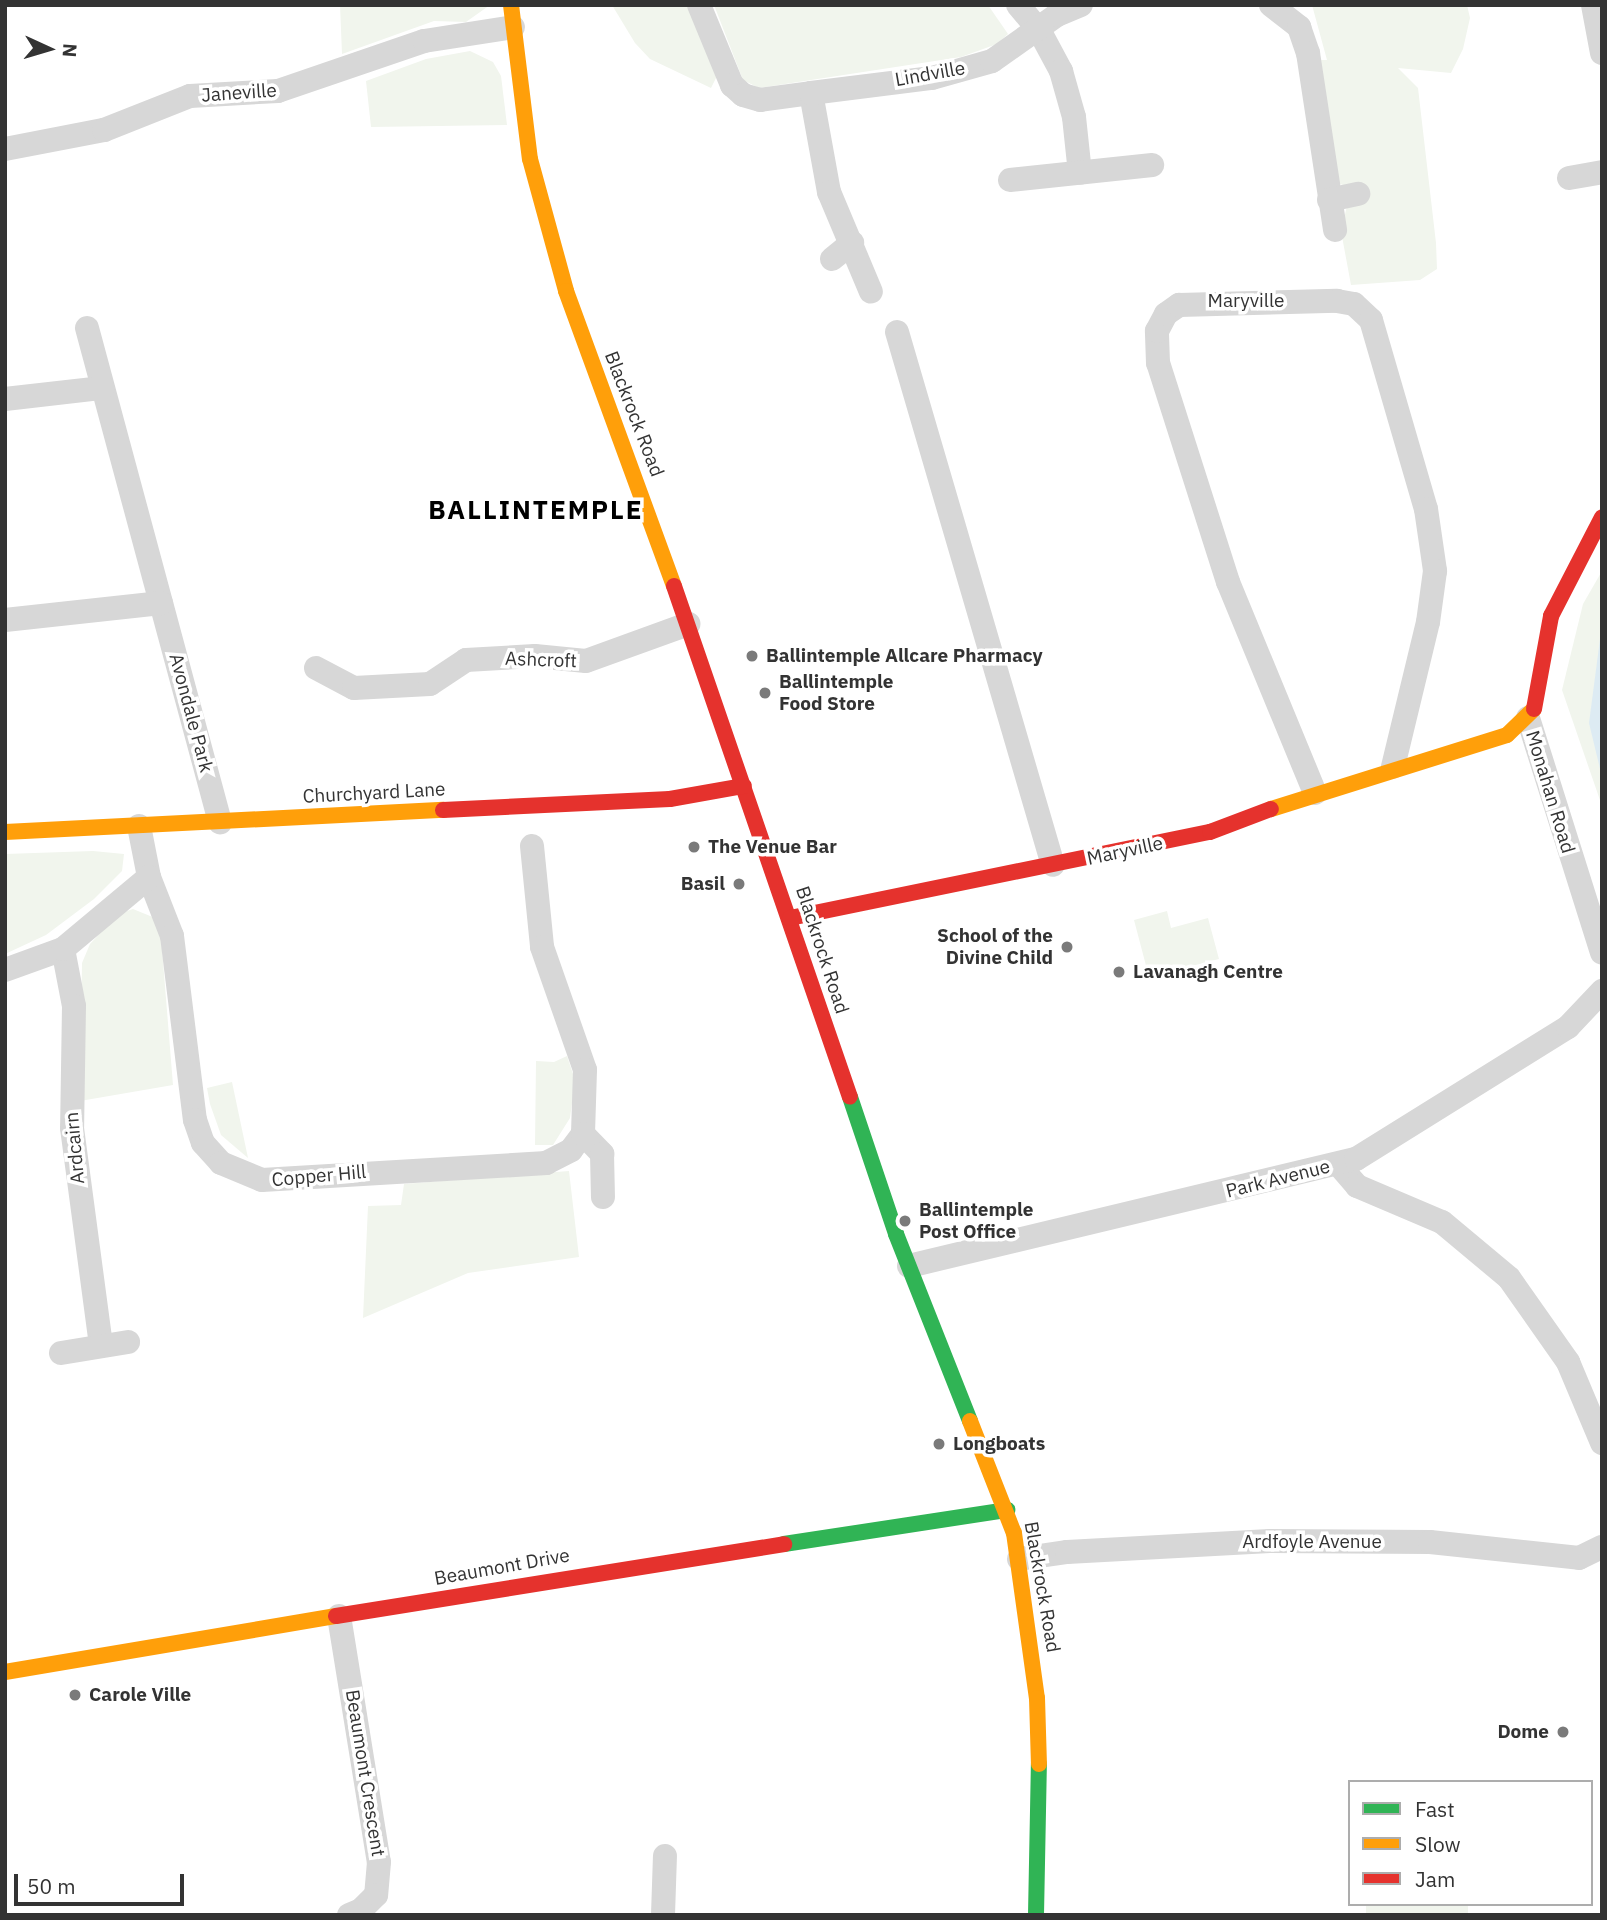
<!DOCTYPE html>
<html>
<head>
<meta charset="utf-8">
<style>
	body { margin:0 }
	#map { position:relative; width:1607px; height:1920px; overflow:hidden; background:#fff; font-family:"IBM Plex Sans",sans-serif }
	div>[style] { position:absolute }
	.green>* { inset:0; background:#f1f5ed; transform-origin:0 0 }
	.water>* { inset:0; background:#ddebf3 }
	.street>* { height:24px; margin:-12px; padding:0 12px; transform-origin:12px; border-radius:12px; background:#d7d7d7 }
	.fast>* { height:16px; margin:-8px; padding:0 8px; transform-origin:8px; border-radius:8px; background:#30b455 }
	.slow>* { height:16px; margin:-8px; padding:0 8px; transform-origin:8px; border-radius:8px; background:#ff9f0a }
	.jam>* { height:16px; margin:-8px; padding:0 8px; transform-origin:8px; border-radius:8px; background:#e5322d }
	.dots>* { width:19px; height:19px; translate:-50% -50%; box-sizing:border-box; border:4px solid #fff; border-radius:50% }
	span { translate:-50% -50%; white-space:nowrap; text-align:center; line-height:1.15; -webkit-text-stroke:7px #fff; paint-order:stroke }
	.street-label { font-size:19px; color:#333 }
	.poi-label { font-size:19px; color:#333; font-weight:700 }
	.left { translate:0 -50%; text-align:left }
	.right { translate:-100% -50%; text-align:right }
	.district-label { font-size:26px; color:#000; font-weight:700; letter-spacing:2px }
	.frame { position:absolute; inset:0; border:7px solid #333; pointer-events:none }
	.legend { position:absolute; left:1348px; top:1780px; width:245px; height:126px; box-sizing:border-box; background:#fff; border:2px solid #adadad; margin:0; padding:9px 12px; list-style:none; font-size:21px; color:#333 }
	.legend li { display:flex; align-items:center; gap:14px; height:35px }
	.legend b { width:35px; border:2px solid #adadad }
	.north { position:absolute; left:14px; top:14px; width:70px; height:70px; -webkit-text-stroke:5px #fff; paint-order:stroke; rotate:94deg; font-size:19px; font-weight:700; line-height:28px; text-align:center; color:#333 }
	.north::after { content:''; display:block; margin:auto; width:24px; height:32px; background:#333; clip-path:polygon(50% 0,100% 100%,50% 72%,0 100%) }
	.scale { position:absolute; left:14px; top:1874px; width:170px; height:32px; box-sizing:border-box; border:4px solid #333; border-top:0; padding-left:9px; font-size:21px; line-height:24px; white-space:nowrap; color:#333; -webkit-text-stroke:5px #fff; paint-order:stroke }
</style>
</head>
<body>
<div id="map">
	<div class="green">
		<i style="clip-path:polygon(340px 5px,490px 5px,466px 22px,434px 21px,342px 54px)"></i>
		<i style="clip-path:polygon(612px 5px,690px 5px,721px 68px,711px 88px,650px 59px,635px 43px)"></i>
		<i style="clip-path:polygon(714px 5px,988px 5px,1008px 34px,997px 44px,961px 57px,759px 88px,743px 80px)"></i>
		<i style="clip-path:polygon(1312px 5px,1467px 5px,1470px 18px,1463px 49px,1451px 73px,1398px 68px,1418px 88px,1436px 243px,1437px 269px,1420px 280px,1351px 285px,1341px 231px,1347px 206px,1343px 185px,1337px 183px,1320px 60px,1327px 60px)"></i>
		<i style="clip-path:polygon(470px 51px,493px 62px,501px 76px,507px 125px,371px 127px,366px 81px,426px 59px)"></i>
		<i style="clip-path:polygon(1602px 571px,1602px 806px,1562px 690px,1583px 604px)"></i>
		<i style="clip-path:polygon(93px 851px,124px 854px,122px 871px,94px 899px,46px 935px,5px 954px,5px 854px)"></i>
		<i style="clip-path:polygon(133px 909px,155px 918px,161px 937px,173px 1085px,80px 1101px,82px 963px,90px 944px,118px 914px)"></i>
		<i style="clip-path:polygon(1167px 911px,1171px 928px,1208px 918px,1219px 959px,1149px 977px,1134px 920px)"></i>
		<i style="clip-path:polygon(567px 1056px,575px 1080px,570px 1118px,553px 1145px,535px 1145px,536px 1061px,554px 1062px)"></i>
		<i style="clip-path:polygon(232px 1082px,248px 1158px,221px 1135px,210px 1104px,207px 1088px)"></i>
		<i style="clip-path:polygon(569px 1171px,579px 1257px,468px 1273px,363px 1318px,368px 1206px,401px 1205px,404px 1184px)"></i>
		<i style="left:1366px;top:1904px;width:102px;height:11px"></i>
	</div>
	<div class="water">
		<i style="clip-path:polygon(1602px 624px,1602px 777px,1589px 723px)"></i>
	</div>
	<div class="street">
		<i style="left:699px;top:5px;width:87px;rotate:67.6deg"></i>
		<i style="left:732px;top:85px;width:15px;rotate:42deg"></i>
		<i style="left:743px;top:95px;width:18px;rotate:16deg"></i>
		<i style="left:760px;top:100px;width:51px;rotate:-7.8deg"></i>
		<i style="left:811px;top:93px;width:101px;rotate:79.7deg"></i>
		<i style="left:829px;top:192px;width:108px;rotate:67.2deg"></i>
		<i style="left:1018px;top:5px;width:33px;rotate:50deg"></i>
		<i style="left:1039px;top:30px;width:47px;rotate:61.8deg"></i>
		<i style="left:1061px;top:71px;width:48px;rotate:74.2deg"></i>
		<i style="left:1074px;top:117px;width:56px;rotate:83.9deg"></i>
		<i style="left:1271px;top:5px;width:36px;rotate:38deg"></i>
		<i style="left:1299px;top:27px;width:28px;rotate:71deg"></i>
		<i style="left:1308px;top:53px;width:179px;rotate:81.3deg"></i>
		<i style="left:1593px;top:5px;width:49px;rotate:79.4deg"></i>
		<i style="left:811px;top:93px;width:122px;rotate:-7.1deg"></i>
		<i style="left:932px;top:78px;width:62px;rotate:-15.8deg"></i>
		<i style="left:992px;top:61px;width:80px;rotate:-35.3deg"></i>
		<i style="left:1057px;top:15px;width:26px;rotate:-23deg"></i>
		<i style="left:5px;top:149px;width:101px;rotate:-10.9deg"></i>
		<i style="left:104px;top:130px;width:92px;rotate:-21.6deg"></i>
		<i style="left:190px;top:96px;width:88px;rotate:-3.3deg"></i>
		<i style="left:278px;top:91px;width:154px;rotate:-18.9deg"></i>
		<i style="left:424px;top:41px;width:90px;rotate:-8.9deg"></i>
		<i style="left:1569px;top:178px;width:34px;rotate:-10deg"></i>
		<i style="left:1010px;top:180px;width:143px;rotate:-6deg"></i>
		<i style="left:1329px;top:200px;width:30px;rotate:-12deg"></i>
		<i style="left:832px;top:259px;width:26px;rotate:-39deg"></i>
		<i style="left:87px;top:328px;width:512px;rotate:74.93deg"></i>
		<i style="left:897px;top:332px;width:555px;rotate:73.69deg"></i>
		<i style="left:5px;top:399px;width:98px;rotate:-6.5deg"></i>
		<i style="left:5px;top:620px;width:157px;rotate:-6.2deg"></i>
		<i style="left:316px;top:668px;width:43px;rotate:27.8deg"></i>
		<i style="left:354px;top:688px;width:76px;rotate:-3deg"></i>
		<i style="left:430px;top:684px;width:43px;rotate:-33.7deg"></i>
		<i style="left:466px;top:660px;width:69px;rotate:-3.3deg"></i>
		<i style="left:535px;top:656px;width:51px;rotate:5.6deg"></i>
		<i style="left:586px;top:661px;width:109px;rotate:-19.9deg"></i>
		<i style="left:1528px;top:718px;width:246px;rotate:72.5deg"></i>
		<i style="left:1315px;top:793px;width:228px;rotate:-112.4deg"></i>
		<i style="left:1228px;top:582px;width:230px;rotate:-107.7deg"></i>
		<i style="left:1158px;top:363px;width:32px;rotate:-92deg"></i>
		<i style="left:1157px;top:331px;width:19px;rotate:-62deg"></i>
		<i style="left:1166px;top:314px;width:16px;rotate:-35deg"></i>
		<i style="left:1179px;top:305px;width:158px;rotate:-1.5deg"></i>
		<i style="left:1337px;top:301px;width:17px;rotate:10deg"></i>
		<i style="left:1354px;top:304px;width:23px;rotate:43deg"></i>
		<i style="left:1371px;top:320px;width:197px;rotate:73.8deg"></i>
		<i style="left:1426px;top:509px;width:63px;rotate:81.7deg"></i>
		<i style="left:1435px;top:571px;width:51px;rotate:97.8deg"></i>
		<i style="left:1428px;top:622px;width:149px;rotate:103.6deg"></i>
		<i style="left:139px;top:826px;width:52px;rotate:78.9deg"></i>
		<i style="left:149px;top:877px;width:63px;rotate:68.7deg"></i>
		<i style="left:172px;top:936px;width:185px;rotate:82.9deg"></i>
		<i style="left:195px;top:1120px;width:24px;rotate:71deg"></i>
		<i style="left:203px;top:1143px;width:27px;rotate:48deg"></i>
		<i style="left:221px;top:1163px;width:44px;rotate:22.5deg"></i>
		<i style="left:262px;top:1180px;width:285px;rotate:-3.4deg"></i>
		<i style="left:546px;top:1163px;width:28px;rotate:-27deg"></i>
		<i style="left:571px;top:1150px;width:20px;rotate:-53deg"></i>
		<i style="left:532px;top:846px;width:101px;rotate:84.3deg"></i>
		<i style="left:542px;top:947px;width:130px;rotate:70.7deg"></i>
		<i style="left:585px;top:1070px;width:64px;rotate:91.8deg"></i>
		<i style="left:583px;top:1134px;width:28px;rotate:46deg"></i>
		<i style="left:602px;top:1154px;width:43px;rotate:88.7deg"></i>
		<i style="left:63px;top:949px;width:58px;rotate:79.1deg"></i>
		<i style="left:74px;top:1006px;width:122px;rotate:90.9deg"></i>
		<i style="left:72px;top:1128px;width:220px;rotate:82.4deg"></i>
		<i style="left:5px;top:970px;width:62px;rotate:-19.9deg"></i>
		<i style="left:63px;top:949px;width:112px;rotate:-39.9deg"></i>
		<i style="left:1338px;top:1164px;width:29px;rotate:49deg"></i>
		<i style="left:1357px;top:1186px;width:92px;rotate:23deg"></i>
		<i style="left:1442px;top:1222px;width:87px;rotate:39.9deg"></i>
		<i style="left:1509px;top:1278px;width:103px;rotate:54.9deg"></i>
		<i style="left:1568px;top:1362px;width:88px;rotate:67.2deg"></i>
		<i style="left:909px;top:1266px;width:460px;rotate:-13.5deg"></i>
		<i style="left:1356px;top:1159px;width:250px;rotate:-31.9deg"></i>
		<i style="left:1568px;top:1027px;width:50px;rotate:-46.6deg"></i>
		<i style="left:61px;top:1353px;width:68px;rotate:-9.3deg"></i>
		<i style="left:1019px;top:1559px;width:49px;rotate:-8.3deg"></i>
		<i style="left:1067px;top:1552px;width:203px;rotate:-3.1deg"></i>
		<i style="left:1270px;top:1541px;width:160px;rotate:0.4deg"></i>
		<i style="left:1430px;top:1542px;width:150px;rotate:6.1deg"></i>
		<i style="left:1579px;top:1558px;width:25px;rotate:-26deg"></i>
		<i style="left:339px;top:1616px;width:249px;rotate:80.8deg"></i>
		<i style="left:379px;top:1862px;width:33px;rotate:95deg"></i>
		<i style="left:376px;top:1895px;width:21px;rotate:135deg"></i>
		<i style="left:361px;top:1910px;width:13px;rotate:157deg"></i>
		<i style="left:663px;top:1915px;width:59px;rotate:-88.1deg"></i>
	</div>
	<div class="fast">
		<i style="left:850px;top:1097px;width:145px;rotate:71.4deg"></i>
		<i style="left:896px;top:1234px;width:201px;rotate:68.4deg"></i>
		<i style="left:784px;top:1544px;width:226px;rotate:-8.7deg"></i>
		<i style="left:1036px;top:1915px;width:151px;rotate:-88.9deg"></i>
	</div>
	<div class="slow">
		<i style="left:511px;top:5px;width:155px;rotate:83deg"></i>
		<i style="left:530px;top:159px;width:137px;rotate:74.7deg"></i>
		<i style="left:566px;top:291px;width:314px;rotate:69.9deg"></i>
		<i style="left:1271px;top:809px;width:247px;rotate:-17.4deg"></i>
		<i style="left:1507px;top:735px;width:37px;rotate:-44deg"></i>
		<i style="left:5px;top:832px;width:439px;rotate:-2.9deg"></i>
		<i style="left:970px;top:1421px;width:120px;rotate:68.6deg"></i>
		<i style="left:1014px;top:1533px;width:167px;rotate:82.1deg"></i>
		<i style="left:1037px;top:1698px;width:66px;rotate:88.3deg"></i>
		<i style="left:5px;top:1672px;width:336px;rotate:-9.6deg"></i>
	</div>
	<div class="jam">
		<i style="left:674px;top:586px;width:540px;rotate:71deg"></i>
		<i style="left:1534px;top:709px;width:95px;rotate:-79.6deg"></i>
		<i style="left:1551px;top:616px;width:111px;rotate:-62.7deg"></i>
		<i style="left:443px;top:810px;width:227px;rotate:-2.8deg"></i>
		<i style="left:670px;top:799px;width:75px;rotate:-10deg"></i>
		<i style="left:790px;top:918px;width:429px;rotate:-11.6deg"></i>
		<i style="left:1210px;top:832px;width:65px;rotate:-20.7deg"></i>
		<i style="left:336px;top:1616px;width:454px;rotate:-9.1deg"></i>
	</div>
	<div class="dots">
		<i style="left:752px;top:656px;background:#7a7a7a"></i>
		<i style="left:765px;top:693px;background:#7a7a7a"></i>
		<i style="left:694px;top:847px;background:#7a7a7a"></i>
		<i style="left:739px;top:884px;background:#7a7a7a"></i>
		<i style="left:1067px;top:947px;background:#7a7a7a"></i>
		<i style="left:1119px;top:972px;background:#7a7a7a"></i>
		<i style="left:905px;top:1221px;background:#7a7a7a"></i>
		<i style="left:939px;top:1444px;background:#7a7a7a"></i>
		<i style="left:75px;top:1695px;background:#7a7a7a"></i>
		<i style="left:1563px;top:1732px;background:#7a7a7a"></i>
	</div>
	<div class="street-label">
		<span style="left:930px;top:74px;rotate:-10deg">Lindville</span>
		<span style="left:239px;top:93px;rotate:-4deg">Janeville</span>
		<span style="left:1246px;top:301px">Maryville</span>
		<span style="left:634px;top:414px;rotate:69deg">Blackrock Road</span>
		<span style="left:541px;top:660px;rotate:2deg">Ashcroft</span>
		<span style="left:191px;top:713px;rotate:75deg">Avondale Park</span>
		<span style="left:1550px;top:792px;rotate:73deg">Monahan Road</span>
		<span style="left:374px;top:793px;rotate:-3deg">Churchyard Lane</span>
		<span style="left:1125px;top:851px;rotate:-12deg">Maryville</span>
		<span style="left:822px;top:950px;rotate:72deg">Blackrock Road</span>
		<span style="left:75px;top:1148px;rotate:-95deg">Ardcairn</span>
		<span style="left:319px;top:1176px;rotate:-5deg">Copper Hill</span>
		<span style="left:1278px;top:1179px;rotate:-14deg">Park Avenue</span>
		<span style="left:1312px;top:1542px">Ardfoyle Avenue</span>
		<span style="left:502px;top:1567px;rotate:-10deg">Beaumont Drive</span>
		<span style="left:1042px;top:1587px;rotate:80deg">Blackrock Road</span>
		<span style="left:365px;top:1773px;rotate:81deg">Beaumont Crescent</span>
	</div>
	<div class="poi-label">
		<span class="left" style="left:766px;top:656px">Ballintemple Allcare Pharmacy</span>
		<span class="left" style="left:779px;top:693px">Ballintemple<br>Food Store</span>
		<span class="left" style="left:708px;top:847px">The Venue Bar</span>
		<span class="right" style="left:725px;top:884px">Basil</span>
		<span class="right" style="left:1053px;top:947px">School of the<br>Divine Child</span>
		<span class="left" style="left:1133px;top:972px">Lavanagh Centre</span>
		<span class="left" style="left:919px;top:1221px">Ballintemple<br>Post Office</span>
		<span class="left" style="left:953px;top:1444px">Longboats</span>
		<span class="left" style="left:89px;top:1695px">Carole Ville</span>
		<span class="right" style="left:1549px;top:1732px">Dome</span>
	</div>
	<div class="district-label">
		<span style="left:536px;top:510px">BALLINTEMPLE</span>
	</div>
	<div class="frame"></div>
	<ul class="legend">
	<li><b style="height:9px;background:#30b455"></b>Fast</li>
	<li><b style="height:9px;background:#ff9f0a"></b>Slow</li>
	<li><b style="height:9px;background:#e5322d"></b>Jam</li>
	</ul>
	<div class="north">N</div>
	<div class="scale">50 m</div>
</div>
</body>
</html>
